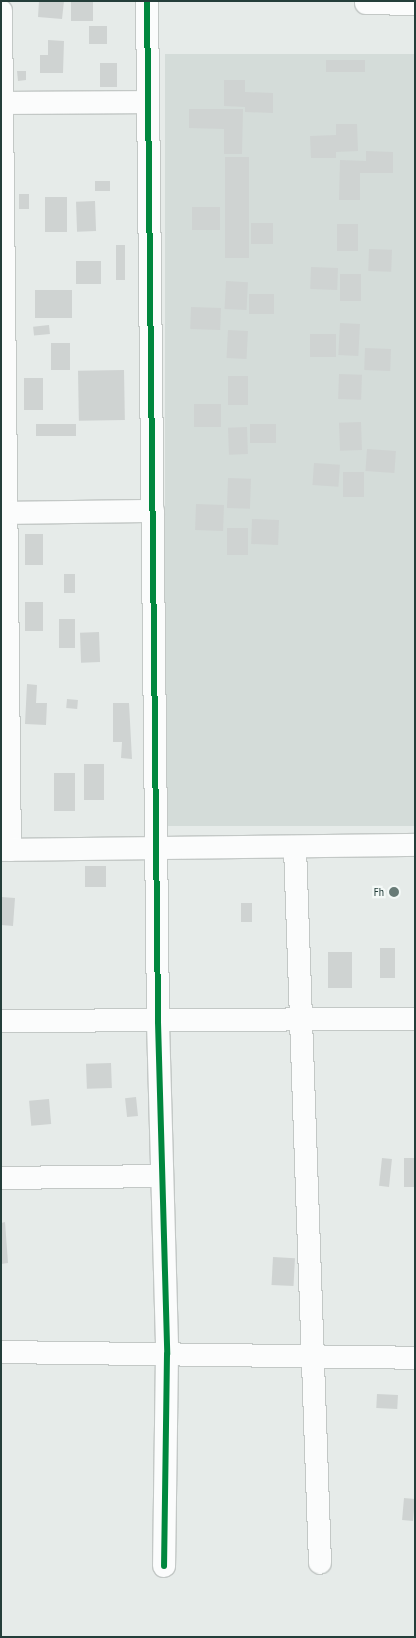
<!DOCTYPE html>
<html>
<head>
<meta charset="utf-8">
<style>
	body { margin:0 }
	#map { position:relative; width:416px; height:1638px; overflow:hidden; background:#e6ebe9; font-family:"PT Sans Narrow",sans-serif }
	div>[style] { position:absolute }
	.built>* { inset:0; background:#d4dcd9; transform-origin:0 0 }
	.building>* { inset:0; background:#cfd3d2; transform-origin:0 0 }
	.roads { filter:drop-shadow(1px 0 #c3c8c6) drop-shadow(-1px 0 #c3c8c6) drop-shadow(0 1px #c3c8c6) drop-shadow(0 -1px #c3c8c6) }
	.minor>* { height:22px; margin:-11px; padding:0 11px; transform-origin:11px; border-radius:11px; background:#fbfcfc }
	.cycleway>* { height:6px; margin:-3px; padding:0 3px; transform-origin:3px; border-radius:3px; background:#00873e }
	.dots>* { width:14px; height:14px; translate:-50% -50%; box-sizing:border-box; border:2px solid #f4f9f7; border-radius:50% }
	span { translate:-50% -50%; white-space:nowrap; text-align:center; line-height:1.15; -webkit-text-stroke:4.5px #f4f9f7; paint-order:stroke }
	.poi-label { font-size:12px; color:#243e3a }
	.right { translate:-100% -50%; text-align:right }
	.frame { position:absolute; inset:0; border:2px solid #243e3a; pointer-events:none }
</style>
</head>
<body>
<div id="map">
	<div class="built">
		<i style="left:415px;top:54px;width:772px;height:250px;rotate:90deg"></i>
	</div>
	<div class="building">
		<i style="clip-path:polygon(39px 1px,64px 1px,62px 19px,38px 17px)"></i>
		<i style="left:71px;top:1px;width:22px;height:20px"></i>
		<i style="left:107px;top:26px;width:18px;height:18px;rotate:90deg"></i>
		<i style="clip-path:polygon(48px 40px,64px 41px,63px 73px,40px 73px,40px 55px,48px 55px)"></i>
		<i style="left:365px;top:60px;width:12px;height:39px;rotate:90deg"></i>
		<i style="left:100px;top:63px;width:17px;height:24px"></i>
		<i style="clip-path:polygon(17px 71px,26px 71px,26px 80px,18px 81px)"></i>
		<i style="clip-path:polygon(224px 80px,245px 80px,245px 92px,273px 93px,273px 113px,245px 112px,245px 107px,224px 106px)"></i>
		<i style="clip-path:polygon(189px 109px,243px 109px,242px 154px,224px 154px,224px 129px,189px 128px)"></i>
		<i style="clip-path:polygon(336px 124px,357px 124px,358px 151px,336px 152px,336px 158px,311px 158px,310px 136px,336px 135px)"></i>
		<i style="clip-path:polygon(366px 151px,393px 152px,393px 173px,360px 173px,360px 200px,339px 200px,340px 160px,366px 161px)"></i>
		<i style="left:225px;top:157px;width:24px;height:101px"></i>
		<i style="left:110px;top:181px;width:10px;height:15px;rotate:90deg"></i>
		<i style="left:19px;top:194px;width:10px;height:15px"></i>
		<i style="left:45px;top:197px;width:22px;height:35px"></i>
		<i style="left:95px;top:201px;width:30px;height:19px;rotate:88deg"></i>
		<i style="left:192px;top:207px;width:28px;height:23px"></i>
		<i style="left:251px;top:223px;width:22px;height:21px"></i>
		<i style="left:337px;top:224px;width:21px;height:27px"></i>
		<i style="left:116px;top:245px;width:9px;height:35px"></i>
		<i style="left:369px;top:249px;width:23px;height:22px;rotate:2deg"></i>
		<i style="left:76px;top:261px;width:25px;height:23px"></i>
		<i style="left:311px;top:267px;width:27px;height:22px;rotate:2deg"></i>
		<i style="left:340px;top:274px;width:21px;height:27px"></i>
		<i style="left:226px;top:281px;width:22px;height:28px;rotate:3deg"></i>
		<i style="left:35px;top:290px;width:37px;height:28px"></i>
		<i style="left:249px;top:294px;width:25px;height:20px"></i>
		<i style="left:191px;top:307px;width:30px;height:22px;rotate:2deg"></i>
		<i style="left:340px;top:323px;width:20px;height:32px;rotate:3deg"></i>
		<i style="left:49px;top:325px;width:9px;height:16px;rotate:84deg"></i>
		<i style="left:228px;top:330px;width:20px;height:28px;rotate:3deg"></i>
		<i style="left:336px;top:334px;width:23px;height:26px;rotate:90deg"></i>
		<i style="left:51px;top:343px;width:19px;height:27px"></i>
		<i style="left:365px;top:348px;width:26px;height:22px;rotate:2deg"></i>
		<i style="left:124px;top:370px;width:50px;height:46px;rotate:89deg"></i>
		<i style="left:339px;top:374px;width:23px;height:25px;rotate:2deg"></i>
		<i style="left:228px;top:376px;width:20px;height:29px"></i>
		<i style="left:24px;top:378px;width:19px;height:32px"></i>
		<i style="left:194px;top:404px;width:27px;height:23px"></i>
		<i style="left:361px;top:422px;width:28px;height:22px;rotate:88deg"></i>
		<i style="left:36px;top:424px;width:40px;height:12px"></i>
		<i style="left:250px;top:424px;width:26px;height:19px"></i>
		<i style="left:247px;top:427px;width:27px;height:19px;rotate:88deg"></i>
		<i style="left:367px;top:449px;width:29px;height:22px;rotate:4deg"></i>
		<i style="left:314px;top:463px;width:26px;height:22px;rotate:4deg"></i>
		<i style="left:343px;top:472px;width:21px;height:25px"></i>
		<i style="left:228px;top:478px;width:23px;height:30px;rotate:2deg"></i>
		<i style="left:196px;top:504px;width:28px;height:26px;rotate:2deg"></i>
		<i style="left:252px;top:519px;width:27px;height:25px;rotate:2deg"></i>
		<i style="left:227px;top:528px;width:21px;height:27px"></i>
		<i style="left:25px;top:534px;width:18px;height:31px"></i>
		<i style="left:64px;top:574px;width:11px;height:19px"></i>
		<i style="left:43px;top:602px;width:29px;height:18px;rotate:90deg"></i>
		<i style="left:59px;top:619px;width:16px;height:29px"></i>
		<i style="left:99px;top:632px;width:30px;height:19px;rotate:88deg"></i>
		<i style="clip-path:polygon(27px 684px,37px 685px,36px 703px,47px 703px,46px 725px,25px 724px)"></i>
		<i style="left:67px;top:699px;width:11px;height:9px;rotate:5deg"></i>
		<i style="clip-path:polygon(113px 703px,129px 703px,132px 759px,121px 758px,122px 742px,113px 742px)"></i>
		<i style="left:84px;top:764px;width:20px;height:36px"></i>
		<i style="left:54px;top:773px;width:21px;height:38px"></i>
		<i style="left:85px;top:866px;width:21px;height:21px"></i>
		<i style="clip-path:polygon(1px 897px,15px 898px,13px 926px,1px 925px)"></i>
		<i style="left:241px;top:903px;width:11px;height:19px"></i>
		<i style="left:380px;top:948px;width:15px;height:30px"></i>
		<i style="left:328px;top:952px;width:24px;height:36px"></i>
		<i style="left:111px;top:1063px;width:25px;height:25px;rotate:88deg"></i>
		<i style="left:136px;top:1097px;width:19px;height:11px;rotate:84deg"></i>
		<i style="left:49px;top:1099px;width:25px;height:20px;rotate:85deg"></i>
		<i style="left:382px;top:1158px;width:10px;height:28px;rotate:6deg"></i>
		<i style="left:404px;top:1158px;width:11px;height:29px"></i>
		<i style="clip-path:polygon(5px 1222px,8px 1263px,1px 1264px,1px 1223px)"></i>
		<i style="left:273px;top:1257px;width:22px;height:28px;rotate:3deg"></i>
		<i style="left:377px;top:1394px;width:21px;height:14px;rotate:3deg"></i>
		<i style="left:404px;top:1498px;width:11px;height:22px;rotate:5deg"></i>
	</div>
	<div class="roads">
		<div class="minor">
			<i style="left:147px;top:1px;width:1021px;rotate:89.38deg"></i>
			<i style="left:158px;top:1022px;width:332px;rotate:88.4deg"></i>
			<i style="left:167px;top:1354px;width:212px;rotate:90.8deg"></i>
			<i style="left:366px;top:3px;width:49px;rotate:1.2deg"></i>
			<i style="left:1px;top:11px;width:839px;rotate:89.39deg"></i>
			<i style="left:1px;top:103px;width:147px;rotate:-0.4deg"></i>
			<i style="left:1px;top:513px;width:152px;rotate:-0.8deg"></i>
			<i style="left:295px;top:847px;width:716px;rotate:88deg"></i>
			<i style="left:1px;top:850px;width:414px;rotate:-0.7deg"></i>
			<i style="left:1px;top:1021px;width:414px;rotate:-0.3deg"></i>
			<i style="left:1px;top:1178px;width:161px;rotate:-0.7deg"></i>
			<i style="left:1px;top:1352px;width:414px;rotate:0.8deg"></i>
		</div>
	</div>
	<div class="cycleway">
		<i style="left:147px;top:1px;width:1021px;rotate:89.38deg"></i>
		<i style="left:158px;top:1022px;width:332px;rotate:88.4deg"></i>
		<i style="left:167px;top:1354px;width:212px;rotate:90.8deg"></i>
	</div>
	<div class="dots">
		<i style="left:394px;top:892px;background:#687b77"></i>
	</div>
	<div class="poi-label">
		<span class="right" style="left:384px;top:892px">Fh</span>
	</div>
	<div class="frame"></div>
</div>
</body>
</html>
